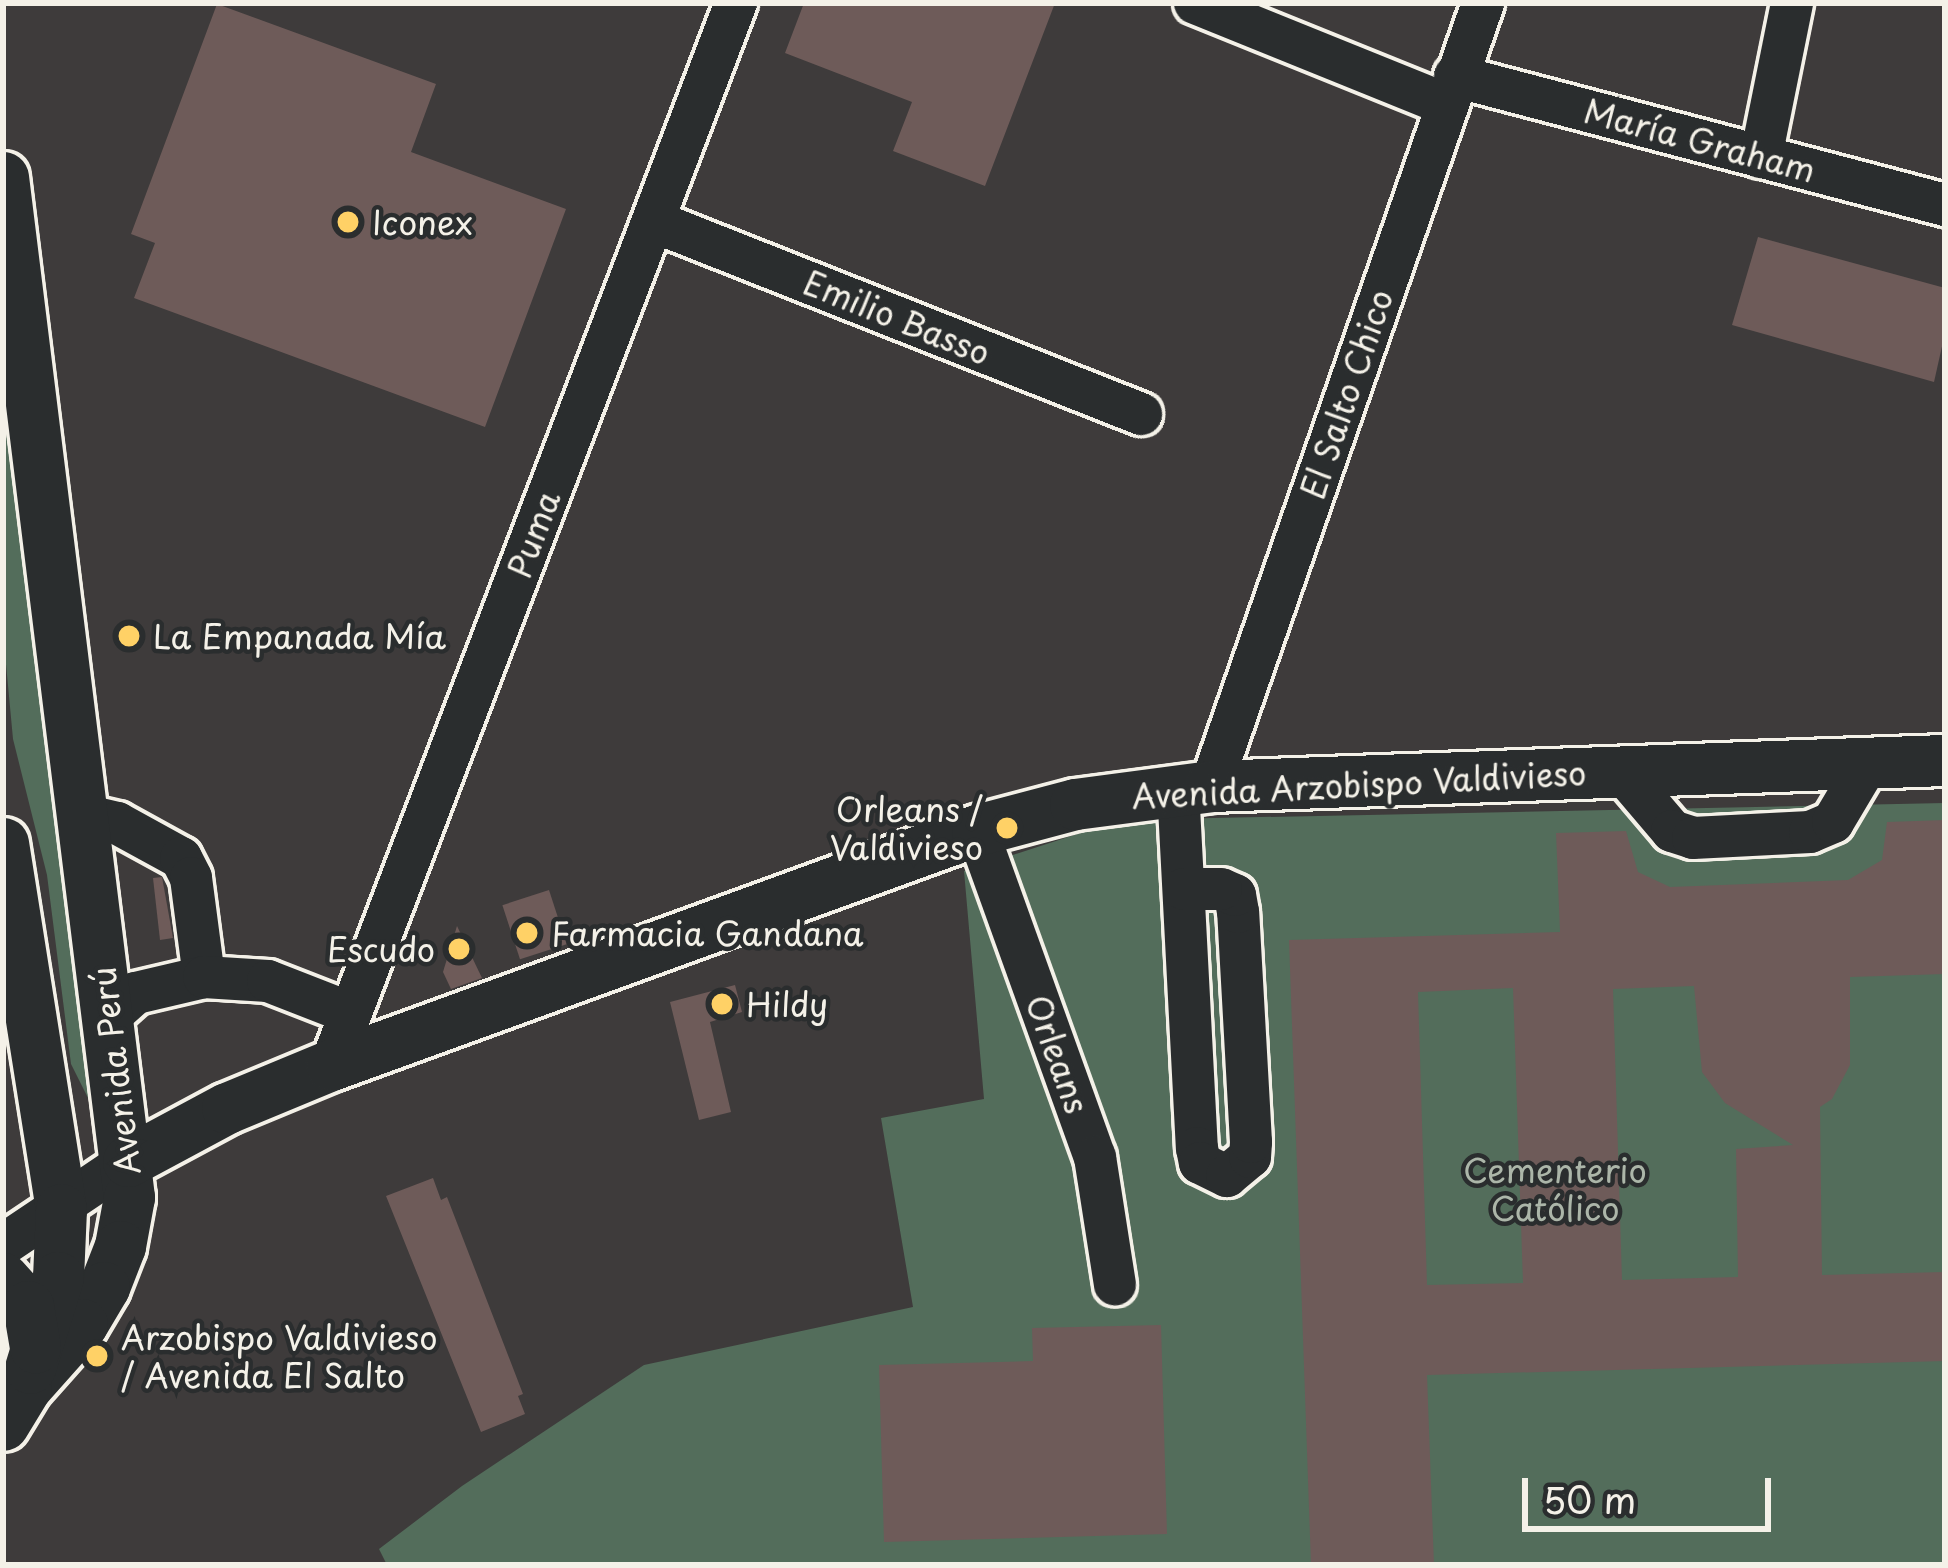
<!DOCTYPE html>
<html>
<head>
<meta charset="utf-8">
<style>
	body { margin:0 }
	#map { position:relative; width:1948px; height:1568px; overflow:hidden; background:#3e3b3b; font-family:"Playpen Sans",sans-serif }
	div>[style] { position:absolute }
	.green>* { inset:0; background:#536d5b }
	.building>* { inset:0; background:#6e5b59; transform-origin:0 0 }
	.roads { filter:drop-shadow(3px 0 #f4f1e8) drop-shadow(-3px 0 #f4f1e8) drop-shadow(0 3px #f4f1e8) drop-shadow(0 -3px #f4f1e8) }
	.minor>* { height:42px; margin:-21px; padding:0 21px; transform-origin:21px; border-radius:21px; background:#2a2d2e }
	.major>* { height:51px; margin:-25.5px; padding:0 25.5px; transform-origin:25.5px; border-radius:25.5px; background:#2a2d2e }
	.dots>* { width:33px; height:33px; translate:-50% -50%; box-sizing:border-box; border:6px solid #2a2d2e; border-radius:50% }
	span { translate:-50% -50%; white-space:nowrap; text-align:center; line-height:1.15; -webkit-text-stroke:9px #2a2d2e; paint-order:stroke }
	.street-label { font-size:33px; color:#f4f1e8 }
	.poi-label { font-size:33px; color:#f4f1e8 }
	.left { translate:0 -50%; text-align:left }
	.right { translate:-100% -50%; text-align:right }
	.park-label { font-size:33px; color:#acb6a9 }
	.frame { position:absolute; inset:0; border:6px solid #f4f1e8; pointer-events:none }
	.scale { position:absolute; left:1522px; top:1478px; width:249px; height:54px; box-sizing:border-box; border:6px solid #f4f1e8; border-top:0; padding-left:15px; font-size:36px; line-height:42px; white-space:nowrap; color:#f4f1e8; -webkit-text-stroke:9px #2a2d2e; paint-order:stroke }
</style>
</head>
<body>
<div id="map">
	<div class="green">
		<i style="clip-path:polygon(3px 231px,97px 1116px,71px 1064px,47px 875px,13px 739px,3px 632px)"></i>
		<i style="clip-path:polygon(1945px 803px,1945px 1565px,387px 1565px,379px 1549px,462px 1486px,644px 1365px,913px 1307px,881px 1118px,984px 1099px,964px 871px,1120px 820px)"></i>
	</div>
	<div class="building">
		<i style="clip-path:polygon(804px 3px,1055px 3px,985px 186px,893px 151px,912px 102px,785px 53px)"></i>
		<i style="clip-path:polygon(217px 4px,436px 84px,411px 152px,566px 209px,485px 427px,134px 298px,155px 243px,131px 234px)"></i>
		<i style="clip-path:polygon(1758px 237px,1945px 288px,1945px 333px,1934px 382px,1732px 325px)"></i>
		<i style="clip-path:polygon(evenodd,1945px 820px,1945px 974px,1850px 977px,1850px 1065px,1832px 1099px,1820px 1107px,1822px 1275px,1945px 1272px,1945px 1361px,1427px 1375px,1434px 1565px,1311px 1565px,1289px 940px,1560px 932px,1556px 833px,1626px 831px,1638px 872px,1670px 887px,1848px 880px,1882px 860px,1887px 822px,1945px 820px,1694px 986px,1702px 1072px,1725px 1103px,1793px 1145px,1736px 1149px,1738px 1277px,1622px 1280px,1613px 989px,1694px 986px,1945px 820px,1513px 988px,1523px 1283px,1427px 1285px,1418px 992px,1513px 988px)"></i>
		<i style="clip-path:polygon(162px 877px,173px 938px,160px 940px,153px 878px)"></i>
		<i style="left:549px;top:890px;width:57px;height:49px;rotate:72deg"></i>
		<i style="clip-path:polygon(457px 926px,482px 978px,451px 989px,443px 972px)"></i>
		<i style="clip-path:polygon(735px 985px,742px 1012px,710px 1022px,731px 1112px,699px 1120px,670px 1002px)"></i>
		<i style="clip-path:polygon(433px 1178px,441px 1200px,447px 1197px,523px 1394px,518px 1396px,525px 1414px,481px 1432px,386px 1196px)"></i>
		<i style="clip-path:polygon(1161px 1325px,1167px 1534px,884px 1542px,879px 1365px,1033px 1361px,1032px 1328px)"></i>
	</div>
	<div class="roads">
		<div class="minor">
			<i style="left:1195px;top:3px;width:270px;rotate:22deg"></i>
			<i style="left:1455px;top:76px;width:507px;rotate:14.75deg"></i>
			<i style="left:1761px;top:157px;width:157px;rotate:-78.6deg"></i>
			<i style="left:653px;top:221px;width:525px;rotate:21.58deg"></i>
			<i style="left:1621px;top:771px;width:79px;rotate:49.6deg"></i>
			<i style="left:1672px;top:831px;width:22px;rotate:18deg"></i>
			<i style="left:1693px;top:838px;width:117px;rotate:-2.9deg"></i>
			<i style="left:1810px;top:832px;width:25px;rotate:-23deg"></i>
			<i style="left:1833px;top:822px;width:69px;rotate:-59.3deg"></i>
			<i style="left:1211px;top:786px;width:829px;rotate:-70.84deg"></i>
			<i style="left:1178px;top:788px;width:361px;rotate:87deg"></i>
			<i style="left:1197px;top:1148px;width:15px;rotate:79deg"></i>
			<i style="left:1200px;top:1163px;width:30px;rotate:26deg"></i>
			<i style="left:1227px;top:1176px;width:30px;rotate:-40deg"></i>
			<i style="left:1250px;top:1157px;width:15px;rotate:-86deg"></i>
			<i style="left:1251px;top:1142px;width:230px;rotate:-93.2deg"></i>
			<i style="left:1238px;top:912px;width:17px;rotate:-100deg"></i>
			<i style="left:1235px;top:895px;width:15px;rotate:-157deg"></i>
			<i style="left:1221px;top:889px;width:37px;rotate:180deg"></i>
			<i style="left:83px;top:815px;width:35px;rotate:13deg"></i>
			<i style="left:117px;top:823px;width:73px;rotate:28.7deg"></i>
			<i style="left:181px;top:858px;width:22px;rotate:63deg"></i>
			<i style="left:191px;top:878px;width:100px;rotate:82.5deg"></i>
			<i style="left:977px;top:830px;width:348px;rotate:70.2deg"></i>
			<i style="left:1095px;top:1157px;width:129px;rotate:81.1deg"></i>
			<i style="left:109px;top:1017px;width:36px;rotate:-42deg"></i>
			<i style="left:136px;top:993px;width:70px;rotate:-13.2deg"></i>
			<i style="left:204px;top:977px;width:64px;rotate:3.6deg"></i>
			<i style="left:268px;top:981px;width:88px;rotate:21.3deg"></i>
			<i style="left:331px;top:1065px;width:1137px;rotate:-69.13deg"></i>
			<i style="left:3px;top:1245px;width:151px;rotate:-33.9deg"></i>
		</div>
		<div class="major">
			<i style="left:3px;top:177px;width:1028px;rotate:82.96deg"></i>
			<i style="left:129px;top:1197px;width:50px;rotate:100.4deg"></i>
			<i style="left:120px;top:1246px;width:44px;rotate:111.3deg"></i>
			<i style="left:104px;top:1287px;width:43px;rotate:120.7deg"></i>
			<i style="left:82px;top:1324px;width:84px;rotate:131.6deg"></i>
			<i style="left:26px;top:1387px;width:44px;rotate:121.2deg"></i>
			<i style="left:3px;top:843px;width:371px;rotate:81deg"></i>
			<i style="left:61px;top:1209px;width:68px;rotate:92.5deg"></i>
			<i style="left:58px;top:1277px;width:95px;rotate:107.1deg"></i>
			<i style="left:128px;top:1161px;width:112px;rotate:-28.2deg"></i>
			<i style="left:227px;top:1108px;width:113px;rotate:-22.5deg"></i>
			<i style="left:331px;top:1065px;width:687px;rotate:-19.99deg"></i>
			<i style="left:977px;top:830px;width:101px;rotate:-14.9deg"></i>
			<i style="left:1075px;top:804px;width:137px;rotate:-7.5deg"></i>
			<i style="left:1211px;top:786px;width:734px;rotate:-2.03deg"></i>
			<i style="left:3px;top:1278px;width:38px;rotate:48deg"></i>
			<i style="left:28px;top:1306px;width:42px;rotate:80.3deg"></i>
		</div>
	</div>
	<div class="dots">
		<i style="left:348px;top:222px;background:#ffd166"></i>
		<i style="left:129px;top:636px;background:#ffd166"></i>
		<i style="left:1007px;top:828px;background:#ffd166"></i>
		<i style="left:527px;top:933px;background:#ffd166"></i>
		<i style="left:459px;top:949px;background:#ffd166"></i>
		<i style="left:722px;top:1004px;background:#ffd166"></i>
		<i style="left:97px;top:1356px;background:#ffd166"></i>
	</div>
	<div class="street-label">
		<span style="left:1700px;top:140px;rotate:15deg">María Graham</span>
		<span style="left:897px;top:317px;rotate:22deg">Emilio Basso</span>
		<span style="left:1346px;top:394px;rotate:-71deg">El Salto Chico</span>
		<span style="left:533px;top:534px;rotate:-69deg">Puma</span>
		<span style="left:1359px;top:784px;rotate:-3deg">Avenida Arzobispo Valdivieso</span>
		<span style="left:1058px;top:1054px;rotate:70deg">Orleans</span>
		<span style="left:115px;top:1071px;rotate:-97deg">Avenida Perú</span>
	</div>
	<div class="poi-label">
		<span class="left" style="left:372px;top:222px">Iconex</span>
		<span class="left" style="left:153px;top:636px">La Empanada Mía</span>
		<span class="right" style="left:983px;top:828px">Orleans /<br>Valdivieso</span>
		<span class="left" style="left:551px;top:933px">Farmacia Gandana</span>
		<span class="right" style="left:435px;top:949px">Escudo</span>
		<span class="left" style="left:746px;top:1004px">Hildy</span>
		<span class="left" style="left:121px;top:1356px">Arzobispo Valdivieso<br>/ Avenida El Salto</span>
	</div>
	<div class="park-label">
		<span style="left:1555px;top:1189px">Cementerio<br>Católico</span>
	</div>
	<div class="frame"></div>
	<div class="scale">50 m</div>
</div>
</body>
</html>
